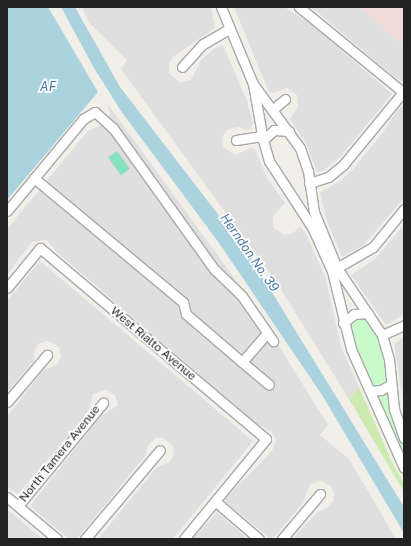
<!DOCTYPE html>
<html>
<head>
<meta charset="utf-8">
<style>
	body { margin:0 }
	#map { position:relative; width:411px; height:546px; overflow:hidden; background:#f2efe9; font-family:"Public Sans",sans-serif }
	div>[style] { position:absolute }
	.residential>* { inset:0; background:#e0dfdf }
	.commercial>* { inset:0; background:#f2dad9 }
	.grass>* { inset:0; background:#cdebb0 }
	.park>* { inset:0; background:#c8facc }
	.pitch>* { inset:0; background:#88e0be; transform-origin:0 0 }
	.water>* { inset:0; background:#aad3df }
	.roads { filter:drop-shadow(1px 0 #a9a9a9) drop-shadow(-1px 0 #a9a9a9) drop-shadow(0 1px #a9a9a9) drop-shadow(0 -1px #a9a9a9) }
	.minor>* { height:9px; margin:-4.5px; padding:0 4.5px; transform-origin:4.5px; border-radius:4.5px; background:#fff }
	span { translate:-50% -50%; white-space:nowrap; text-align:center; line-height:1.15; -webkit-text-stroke:3.5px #fff; paint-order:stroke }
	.street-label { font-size:12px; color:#222 }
	.water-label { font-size:13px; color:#4a7aab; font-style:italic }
	.frame { position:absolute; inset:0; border:8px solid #222; pointer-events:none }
</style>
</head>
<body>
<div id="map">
	<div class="residential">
		<i style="clip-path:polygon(82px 7px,211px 7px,215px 28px,173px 57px,169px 64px,169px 73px,179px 82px,191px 80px,201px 60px,215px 48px,223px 45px,247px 101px,253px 123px,249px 130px,238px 127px,228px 129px,222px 138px,223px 147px,235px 155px,251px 148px,255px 149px,267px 178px,285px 203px,273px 216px,274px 228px,285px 235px,293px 233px,300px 227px,305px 232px,326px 279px,341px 347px,359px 387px,349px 399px,277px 283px,121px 69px,127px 60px,89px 23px)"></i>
		<i style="clip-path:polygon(234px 7px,286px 8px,314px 26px,392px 94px,341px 156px,324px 170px,317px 172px,306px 143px,290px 119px,298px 106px,297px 95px,287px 88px,273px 93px,269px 92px)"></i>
		<i style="clip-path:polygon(311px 7px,359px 7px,404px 45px,404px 81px,397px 79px)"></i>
		<i style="clip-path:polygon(107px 103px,251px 301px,328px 425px,320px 435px,349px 459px,396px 539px,293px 539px,316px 513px,328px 507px,333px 501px,334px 493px,331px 486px,321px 481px,310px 484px,303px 503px,274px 537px,269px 538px,226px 502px,225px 499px,272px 451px,276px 440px,271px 431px,256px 423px,60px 255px,46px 240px,32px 242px,7px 275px,7px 229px,88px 131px,107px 122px,110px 112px)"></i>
		<i style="clip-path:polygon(404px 105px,404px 198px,364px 245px,342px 257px,326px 219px,320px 193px,341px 180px,353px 169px,381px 135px,398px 109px)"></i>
		<i style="clip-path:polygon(404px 225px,404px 315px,386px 325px,351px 275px,375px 259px)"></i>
		<i style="clip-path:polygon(40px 261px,253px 441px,173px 539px,98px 539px,157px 467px,170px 462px,174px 453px,173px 446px,163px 438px,156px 438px,148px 445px,146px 455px,77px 539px,69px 539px,30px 506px,101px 416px,118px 405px,115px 395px,106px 390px,93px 394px,88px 413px,18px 494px,7px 487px,7px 417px,43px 370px,56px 365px,61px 357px,59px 347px,53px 343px,46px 341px,38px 344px,34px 352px,34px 361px,7px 392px,7px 301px)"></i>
		<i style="clip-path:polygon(404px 336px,404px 406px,394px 344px)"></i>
		<i style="clip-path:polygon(7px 509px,31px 529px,42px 539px,7px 539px)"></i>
		<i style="clip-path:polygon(217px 512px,248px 539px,193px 539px)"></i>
	</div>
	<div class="commercial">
		<i style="clip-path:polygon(359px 7px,404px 7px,404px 45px,369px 16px)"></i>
	</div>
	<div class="grass">
		<i style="clip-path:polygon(359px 387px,391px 460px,404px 483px,404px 492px,349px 399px)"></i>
	</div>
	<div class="park">
		<i style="clip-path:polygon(364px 316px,377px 335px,382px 351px,387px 380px,381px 386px,372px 387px,353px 343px,349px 322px)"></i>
		<i style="clip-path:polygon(388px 390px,395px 421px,404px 444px,404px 453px,400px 452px,375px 395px)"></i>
	</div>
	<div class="pitch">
		<i style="left:117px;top:151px;width:22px;height:11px;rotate:54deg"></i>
	</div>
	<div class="water">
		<i style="clip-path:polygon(7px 7px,48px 7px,98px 92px,7px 200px)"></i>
		<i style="clip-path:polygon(61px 7px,75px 7px,120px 87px,247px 252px,404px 507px,404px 533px,322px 395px,219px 243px,121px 111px,94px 68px)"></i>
	</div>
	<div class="roads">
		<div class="minor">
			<i style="left:221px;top:7px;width:83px;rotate:67.4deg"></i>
			<i style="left:253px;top:84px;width:79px;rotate:53.7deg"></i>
			<i style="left:300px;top:148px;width:24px;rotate:71deg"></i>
			<i style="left:308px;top:171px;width:41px;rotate:81.7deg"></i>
			<i style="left:314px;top:212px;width:61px;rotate:67.7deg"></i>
			<i style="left:337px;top:268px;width:81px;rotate:56.1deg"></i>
			<i style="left:382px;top:335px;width:25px;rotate:74deg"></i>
			<i style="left:389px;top:359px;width:50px;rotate:84.3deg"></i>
			<i style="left:394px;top:409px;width:31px;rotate:71deg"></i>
			<i style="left:299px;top:7px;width:134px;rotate:39.3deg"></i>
			<i style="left:403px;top:92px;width:94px;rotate:129.4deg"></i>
			<i style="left:343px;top:165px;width:19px;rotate:141deg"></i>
			<i style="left:328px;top:177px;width:20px;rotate:162deg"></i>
			<i style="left:182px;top:67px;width:31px;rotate:-48deg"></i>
			<i style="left:203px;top:44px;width:30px;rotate:-30deg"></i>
			<i style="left:253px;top:84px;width:57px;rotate:79.9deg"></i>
			<i style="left:263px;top:140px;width:22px;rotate:74deg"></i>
			<i style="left:269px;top:161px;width:79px;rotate:56.9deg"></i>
			<i style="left:312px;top:227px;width:48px;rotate:65.6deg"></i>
			<i style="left:332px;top:271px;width:80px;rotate:76.3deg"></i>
			<i style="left:351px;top:349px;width:130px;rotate:66deg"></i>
			<i style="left:272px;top:110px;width:17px;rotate:-40deg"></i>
			<i style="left:236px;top:140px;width:26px;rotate:-9deg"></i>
			<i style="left:263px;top:140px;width:15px;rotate:-42deg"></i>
			<i style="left:274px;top:130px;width:15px;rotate:4deg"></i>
			<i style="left:34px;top:178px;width:194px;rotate:39.8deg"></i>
			<i style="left:183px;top:302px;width:12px;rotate:76deg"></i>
			<i style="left:186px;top:314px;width:74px;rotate:40.6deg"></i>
			<i style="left:242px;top:362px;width:37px;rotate:-49deg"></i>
			<i style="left:7px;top:211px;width:119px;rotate:-50.4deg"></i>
			<i style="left:83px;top:119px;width:14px;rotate:-30deg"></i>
			<i style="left:95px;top:112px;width:24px;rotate:42deg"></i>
			<i style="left:113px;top:128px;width:173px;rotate:54.4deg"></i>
			<i style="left:214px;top:269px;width:39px;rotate:44deg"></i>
			<i style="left:242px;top:296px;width:55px;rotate:55.4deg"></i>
			<i style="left:333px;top:270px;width:46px;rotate:-29.9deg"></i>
			<i style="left:373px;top:247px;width:49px;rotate:-50.8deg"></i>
			<i style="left:7px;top:288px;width:52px;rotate:-50.5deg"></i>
			<i style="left:40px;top:248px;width:296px;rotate:40.2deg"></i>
			<i style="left:266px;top:439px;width:129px;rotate:129.4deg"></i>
			<i style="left:343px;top:323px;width:14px;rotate:-39deg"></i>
			<i style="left:354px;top:314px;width:14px;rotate:-4deg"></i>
			<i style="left:382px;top:335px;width:24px;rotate:-24deg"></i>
			<i style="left:242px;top:362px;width:35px;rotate:40deg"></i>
			<i style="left:370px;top:391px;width:11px;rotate:-5deg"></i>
			<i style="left:381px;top:390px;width:12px;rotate:-31deg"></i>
			<i style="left:7px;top:402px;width:62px;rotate:-49.6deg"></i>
			<i style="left:7px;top:497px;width:65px;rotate:40deg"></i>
			<i style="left:215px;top:501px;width:58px;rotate:40.8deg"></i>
			<i style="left:18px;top:506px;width:134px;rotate:-50.5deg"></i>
			<i style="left:85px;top:539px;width:116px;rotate:-49.9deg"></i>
			<i style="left:282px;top:539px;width:59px;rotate:-49.8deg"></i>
		</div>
	</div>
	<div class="street-label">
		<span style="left:153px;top:344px;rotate:40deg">West Rialto Avenue</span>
		<span style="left:60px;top:454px;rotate:-51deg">North Tamera Avenue</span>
	</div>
	<div class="water-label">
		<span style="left:48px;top:87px">AF</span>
		<span style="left:249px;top:253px;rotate:55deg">Herndon No. 39</span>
	</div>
	<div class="frame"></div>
</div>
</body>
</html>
